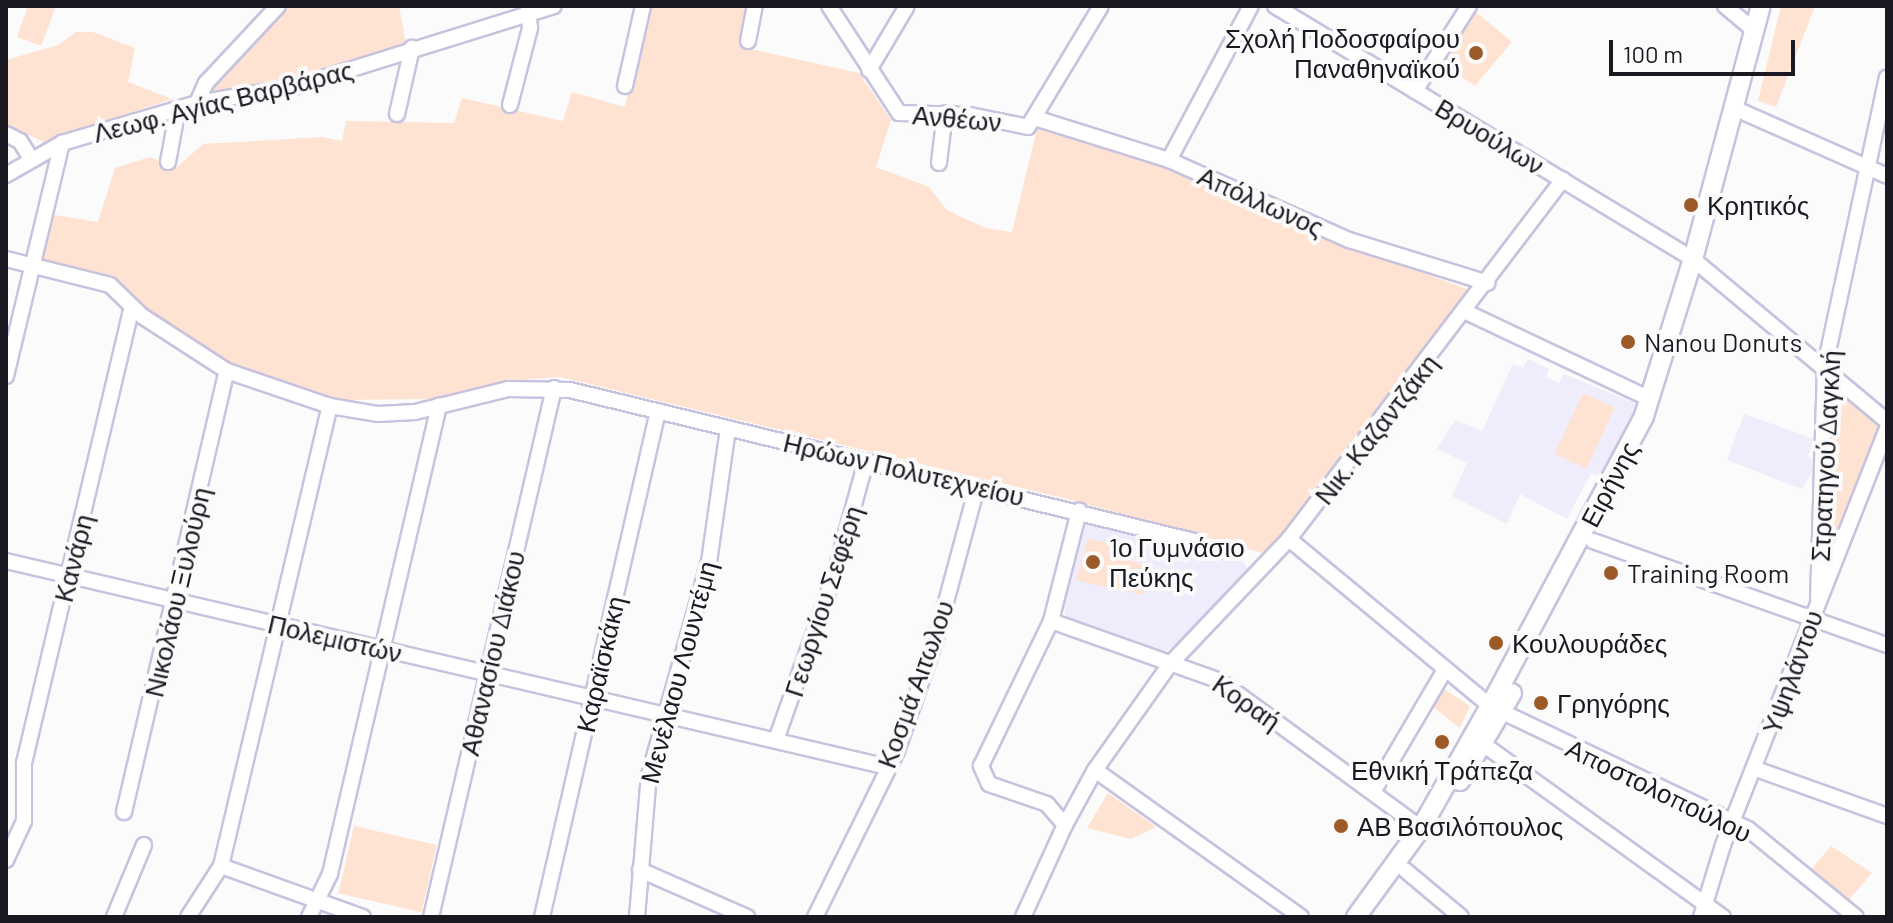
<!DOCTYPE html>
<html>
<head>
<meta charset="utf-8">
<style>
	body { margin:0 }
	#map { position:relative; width:1893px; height:923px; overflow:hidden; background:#fbfbfb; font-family:Barlow,sans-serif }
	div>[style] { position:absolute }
	.built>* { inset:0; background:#efedfb }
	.green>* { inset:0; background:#fee3d2; transform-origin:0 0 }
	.roads { filter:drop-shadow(2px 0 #c7c3de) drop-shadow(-2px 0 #c7c3de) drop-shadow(0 2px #c7c3de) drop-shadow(0 -2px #c7c3de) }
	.minor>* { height:14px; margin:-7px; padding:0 7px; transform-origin:7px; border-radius:7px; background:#fff }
	.major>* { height:18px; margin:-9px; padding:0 9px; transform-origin:9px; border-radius:9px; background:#fff }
	.dots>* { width:22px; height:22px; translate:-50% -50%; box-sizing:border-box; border:4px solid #fbfbfb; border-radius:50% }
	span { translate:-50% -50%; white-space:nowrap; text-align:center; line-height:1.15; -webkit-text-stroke:8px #fbfbfb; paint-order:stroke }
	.poi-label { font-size:26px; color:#1a1922 }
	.right { translate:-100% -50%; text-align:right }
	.left { translate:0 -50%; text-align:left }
	.street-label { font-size:26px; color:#1a1922 }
	.frame { position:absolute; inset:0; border:8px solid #1a1922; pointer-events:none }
	.scale { position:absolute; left:1609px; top:40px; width:186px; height:36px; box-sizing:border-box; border:4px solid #1a1922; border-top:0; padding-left:10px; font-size:24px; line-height:28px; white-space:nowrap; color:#1a1922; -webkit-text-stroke:6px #fbfbfb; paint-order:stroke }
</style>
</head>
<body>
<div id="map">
	<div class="built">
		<i style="clip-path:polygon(1528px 359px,1549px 369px,1546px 377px,1559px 383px,1564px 374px,1637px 404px,1602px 477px,1591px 473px,1567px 519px,1520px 494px,1507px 524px,1452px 496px,1467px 463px,1437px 449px,1455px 420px,1482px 431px,1513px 364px,1523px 368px)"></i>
		<i style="clip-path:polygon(1744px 414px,1814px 439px,1808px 456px,1814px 460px,1813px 471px,1802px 489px,1727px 460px)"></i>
		<i style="clip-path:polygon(1085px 521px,1241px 558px,1250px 572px,1180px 642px,1161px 654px,1074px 624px,1066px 617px,1063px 600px)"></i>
	</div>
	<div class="green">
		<i style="clip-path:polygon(28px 6px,56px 6px,41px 46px,17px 37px)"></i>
		<i style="clip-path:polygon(287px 6px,399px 6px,406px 44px,294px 84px,213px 94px,211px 83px)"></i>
		<i style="clip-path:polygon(648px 6px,750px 6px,742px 47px,859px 73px,891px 120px,876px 167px,929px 187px,947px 210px,985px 228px,1012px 232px,1038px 125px,1184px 172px,1330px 238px,1472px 291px,1288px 533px,1262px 553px,1071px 500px,560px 377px,509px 381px,434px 399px,339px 400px,236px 370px,178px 333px,113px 280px,36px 263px,49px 214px,98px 222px,115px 168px,150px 157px,176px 168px,203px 144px,322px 137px,342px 141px,346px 121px,454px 123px,462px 98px,563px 121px,572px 92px,625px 107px)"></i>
		<i style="clip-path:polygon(1781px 6px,1815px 6px,1776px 107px,1758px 101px)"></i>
		<i style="clip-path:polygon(1476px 12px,1512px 42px,1475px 86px,1443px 64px)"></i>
		<i style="clip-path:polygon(76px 32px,93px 32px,135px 48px,128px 82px,172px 99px,44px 142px,6px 125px,6px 60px,58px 45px)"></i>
		<i style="clip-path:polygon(1830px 382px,1881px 424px,1824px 575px)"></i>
		<i style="left:1583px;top:393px;width:35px;height:67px;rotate:25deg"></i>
		<i style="clip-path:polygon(1088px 538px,1110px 544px,1108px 554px,1151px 567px,1143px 595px,1076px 580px)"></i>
		<i style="clip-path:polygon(1442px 688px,1470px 706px,1460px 728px,1432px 706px)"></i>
		<i style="clip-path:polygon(1108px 793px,1156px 827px,1131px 839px,1087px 828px)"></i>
		<i style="left:354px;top:826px;width:85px;height:69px;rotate:13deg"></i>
		<i style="clip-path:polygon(1831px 846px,1872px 873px,1849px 900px,1811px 870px)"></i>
	</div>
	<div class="roads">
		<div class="minor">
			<i style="left:829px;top:6px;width:128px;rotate:56.8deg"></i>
			<i style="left:899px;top:113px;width:71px;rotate:1.6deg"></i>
			<i style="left:970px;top:115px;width:59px;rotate:11.7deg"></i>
			<i style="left:1028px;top:127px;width:141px;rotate:-58.9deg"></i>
			<i style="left:1275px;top:6px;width:489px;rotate:31.2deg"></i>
			<i style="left:1693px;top:259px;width:253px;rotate:39.9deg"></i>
			<i style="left:1725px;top:6px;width:40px;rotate:40deg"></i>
			<i style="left:748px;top:41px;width:36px;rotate:-79deg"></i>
			<i style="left:869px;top:70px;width:74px;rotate:-59.3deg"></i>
			<i style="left:625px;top:86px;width:82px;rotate:-77.3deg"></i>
			<i style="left:1415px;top:91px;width:101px;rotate:-57.6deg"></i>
			<i style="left:197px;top:103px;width:22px;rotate:-66deg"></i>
			<i style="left:206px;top:83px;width:105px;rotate:-46.9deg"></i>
			<i style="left:510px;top:105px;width:80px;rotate:-75.4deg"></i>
			<i style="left:530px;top:28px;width:20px;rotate:-96deg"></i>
			<i style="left:1736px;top:109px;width:165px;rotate:23.9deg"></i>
			<i style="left:397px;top:114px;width:68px;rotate:-77.2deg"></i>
			<i style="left:1035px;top:118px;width:140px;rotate:17.4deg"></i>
			<i style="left:1169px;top:160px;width:197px;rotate:24deg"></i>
			<i style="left:1349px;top:240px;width:145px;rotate:17.2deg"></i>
			<i style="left:6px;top:134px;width:16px;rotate:27deg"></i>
			<i style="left:20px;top:141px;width:19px;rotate:58deg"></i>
			<i style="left:1169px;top:160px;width:174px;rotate:-62deg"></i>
			<i style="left:168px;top:162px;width:55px;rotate:-79.5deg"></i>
			<i style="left:939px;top:163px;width:50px;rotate:-83.2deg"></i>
			<i style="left:6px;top:175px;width:64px;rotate:-29.7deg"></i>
			<i style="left:62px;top:143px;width:141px;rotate:-16.5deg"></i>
			<i style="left:197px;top:103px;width:98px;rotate:-9.4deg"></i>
			<i style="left:294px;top:87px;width:272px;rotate:-17.3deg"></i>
			<i style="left:6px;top:259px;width:107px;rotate:14deg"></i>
			<i style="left:110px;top:285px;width:45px;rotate:44.1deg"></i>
			<i style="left:142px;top:316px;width:101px;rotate:32.9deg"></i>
			<i style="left:227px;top:371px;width:109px;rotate:18.8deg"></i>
			<i style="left:330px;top:406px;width:49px;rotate:9.5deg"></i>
			<i style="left:378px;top:414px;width:37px;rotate:-3deg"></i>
			<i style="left:415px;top:412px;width:96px;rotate:-13.9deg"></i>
			<i style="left:508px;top:389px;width:62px;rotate:0.9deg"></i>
			<i style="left:570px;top:390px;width:642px;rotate:13.6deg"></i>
			<i style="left:1466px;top:312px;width:204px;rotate:25.3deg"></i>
			<i style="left:6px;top:376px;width:240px;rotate:-76.5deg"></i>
			<i style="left:1289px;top:539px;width:261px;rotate:39.7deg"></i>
			<i style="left:1490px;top:706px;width:286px;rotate:25.5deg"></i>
			<i style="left:1748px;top:829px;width:139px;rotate:39.2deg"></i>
			<i style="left:1593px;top:541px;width:312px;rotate:19.5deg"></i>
			<i style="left:6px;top:561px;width:906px;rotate:13.15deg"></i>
			<i style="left:1818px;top:601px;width:235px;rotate:-88.3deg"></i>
			<i style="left:1825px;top:366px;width:295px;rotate:-77.9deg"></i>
			<i style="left:1051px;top:621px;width:179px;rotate:19.5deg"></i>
			<i style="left:1220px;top:681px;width:249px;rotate:36.2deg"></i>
			<i style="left:776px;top:740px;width:177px;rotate:-70.5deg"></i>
			<i style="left:835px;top:573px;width:116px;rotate:-74.5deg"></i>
			<i style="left:1483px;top:744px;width:296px;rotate:35.8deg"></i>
			<i style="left:1756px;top:769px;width:139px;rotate:19.7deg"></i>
			<i style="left:1095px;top:770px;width:253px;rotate:35.5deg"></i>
			<i style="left:1373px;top:792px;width:142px;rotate:-59.5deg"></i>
			<i style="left:124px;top:812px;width:453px;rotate:-76.9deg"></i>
			<i style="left:1065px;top:825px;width:63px;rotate:-61.4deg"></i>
			<i style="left:1095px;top:770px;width:130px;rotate:-54.7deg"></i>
			<i style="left:1170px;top:664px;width:173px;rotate:-46.4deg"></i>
			<i style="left:1289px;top:539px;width:452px;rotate:-52.7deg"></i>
			<i style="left:6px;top:860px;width:43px;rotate:-65.2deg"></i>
			<i style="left:24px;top:821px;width:58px;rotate:-90deg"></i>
			<i style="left:24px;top:763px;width:469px;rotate:-76.7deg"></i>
			<i style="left:221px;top:866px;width:151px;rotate:19.8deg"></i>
			<i style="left:640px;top:870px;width:117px;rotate:23.7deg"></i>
			<i style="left:1405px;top:870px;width:73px;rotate:40deg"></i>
			<i style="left:114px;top:917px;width:78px;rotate:-67.4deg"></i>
			<i style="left:188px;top:917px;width:61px;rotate:-57.1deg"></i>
			<i style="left:221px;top:866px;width:473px;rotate:-76.7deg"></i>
			<i style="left:309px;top:917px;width:48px;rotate:-64deg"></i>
			<i style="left:330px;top:874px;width:481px;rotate:-76.9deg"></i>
			<i style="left:431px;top:917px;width:543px;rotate:-76.91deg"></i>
			<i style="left:542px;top:917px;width:519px;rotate:-77.09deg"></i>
			<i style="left:637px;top:917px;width:143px;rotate:-85.2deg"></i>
			<i style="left:649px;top:775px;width:221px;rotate:-74.3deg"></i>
			<i style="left:709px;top:562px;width:135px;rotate:-81.9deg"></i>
			<i style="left:815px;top:917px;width:185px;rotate:-63.7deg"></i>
			<i style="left:897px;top:751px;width:119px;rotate:-70.8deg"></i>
			<i style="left:936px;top:639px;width:157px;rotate:-74.9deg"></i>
			<i style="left:1023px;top:917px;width:101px;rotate:-65.5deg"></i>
			<i style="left:1065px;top:825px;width:28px;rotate:-131deg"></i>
			<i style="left:1047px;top:804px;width:61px;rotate:-161deg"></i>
			<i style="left:989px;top:784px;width:20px;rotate:-114deg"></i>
			<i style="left:981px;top:766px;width:161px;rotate:-64.2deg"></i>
			<i style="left:1051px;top:621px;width:114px;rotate:-75.7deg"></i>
			<i style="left:1701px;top:917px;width:75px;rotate:-73deg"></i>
			<i style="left:1723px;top:845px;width:448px;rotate:-68.5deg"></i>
		</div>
		<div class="major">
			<i style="left:1460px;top:781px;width:102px;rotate:-59.4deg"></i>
			<i style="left:1356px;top:917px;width:110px;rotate:-53.9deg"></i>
			<i style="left:1421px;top:828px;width:140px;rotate:-60.5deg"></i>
			<i style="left:1490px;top:706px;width:328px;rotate:-62deg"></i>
			<i style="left:1644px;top:416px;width:164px;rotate:-72.7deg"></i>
			<i style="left:1693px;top:259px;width:262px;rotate:-75deg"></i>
		</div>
	</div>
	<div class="dots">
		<i style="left:1476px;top:53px;background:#9c5a28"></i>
		<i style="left:1691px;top:205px;background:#9c5a28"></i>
		<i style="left:1628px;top:342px;background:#9c5a28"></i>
		<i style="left:1093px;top:562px;background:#9c5a28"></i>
		<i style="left:1611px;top:573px;background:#9c5a28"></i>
		<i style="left:1496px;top:643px;background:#9c5a28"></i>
		<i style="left:1541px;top:703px;background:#9c5a28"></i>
		<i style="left:1442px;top:742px;background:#9c5a28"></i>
		<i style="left:1341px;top:826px;background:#9c5a28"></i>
	</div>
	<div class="poi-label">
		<span class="right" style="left:1460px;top:53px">Σχολή Ποδοσφαίρου<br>Παναθηναϊκού</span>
		<span class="left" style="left:1707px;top:205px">Κρητικός</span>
		<span class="left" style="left:1644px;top:342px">Nanou Donuts</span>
		<span class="left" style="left:1109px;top:562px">1ο Γυμνάσιο<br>Πεύκης</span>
		<span class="left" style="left:1627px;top:573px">Training Room</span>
		<span class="left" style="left:1512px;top:643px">Κουλουράδες</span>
		<span class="left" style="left:1557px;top:703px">Γρηγόρης</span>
		<span style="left:1442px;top:770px">Εθνική Τράπεζα</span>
		<span class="left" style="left:1357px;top:826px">ΑΒ Βασιλόπουλος</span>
	</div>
	<div class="street-label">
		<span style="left:223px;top:101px;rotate:-14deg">Λεωφ. Αγίας Βαρβάρας</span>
		<span style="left:957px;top:118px;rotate:5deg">Ανθέων</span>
		<span style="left:1490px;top:136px;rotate:31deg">Βρυούλων</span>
		<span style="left:1261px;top:201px;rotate:24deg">Απόλλωνος</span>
		<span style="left:1376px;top:429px;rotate:-52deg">Νικ. Καζαντζάκη</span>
		<span style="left:1825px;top:456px;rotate:-87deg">Στρατηγού Δαγκλή</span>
		<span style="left:904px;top:469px;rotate:13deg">Ηρώων Πολυτεχνείου</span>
		<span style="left:1609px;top:484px;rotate:-62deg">Ειρήνης</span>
		<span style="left:73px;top:558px;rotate:-76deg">Κανάρη</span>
		<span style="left:177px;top:592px;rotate:-77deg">Νικολάου Ξυλούρη</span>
		<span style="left:823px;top:601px;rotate:-72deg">Γεωργίου Σεφέρη</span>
		<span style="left:335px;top:638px;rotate:13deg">Πολεμιστών</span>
		<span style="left:492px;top:653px;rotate:-77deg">Αθανασίου Διάκου</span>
		<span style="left:600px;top:664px;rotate:-77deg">Καραϊσκάκη</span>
		<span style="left:678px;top:672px;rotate:-75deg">Μενέλαου Λουντέμη</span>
		<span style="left:1792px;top:672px;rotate:-70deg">Υψηλάντου</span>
		<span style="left:915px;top:684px;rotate:-70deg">Κοσμά Αιτωλου</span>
		<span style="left:1247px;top:702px;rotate:35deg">Κοραή</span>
		<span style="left:1659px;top:790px;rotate:26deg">Αποστολοπούλου</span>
	</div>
	<div class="frame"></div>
	<div class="scale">100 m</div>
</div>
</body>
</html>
